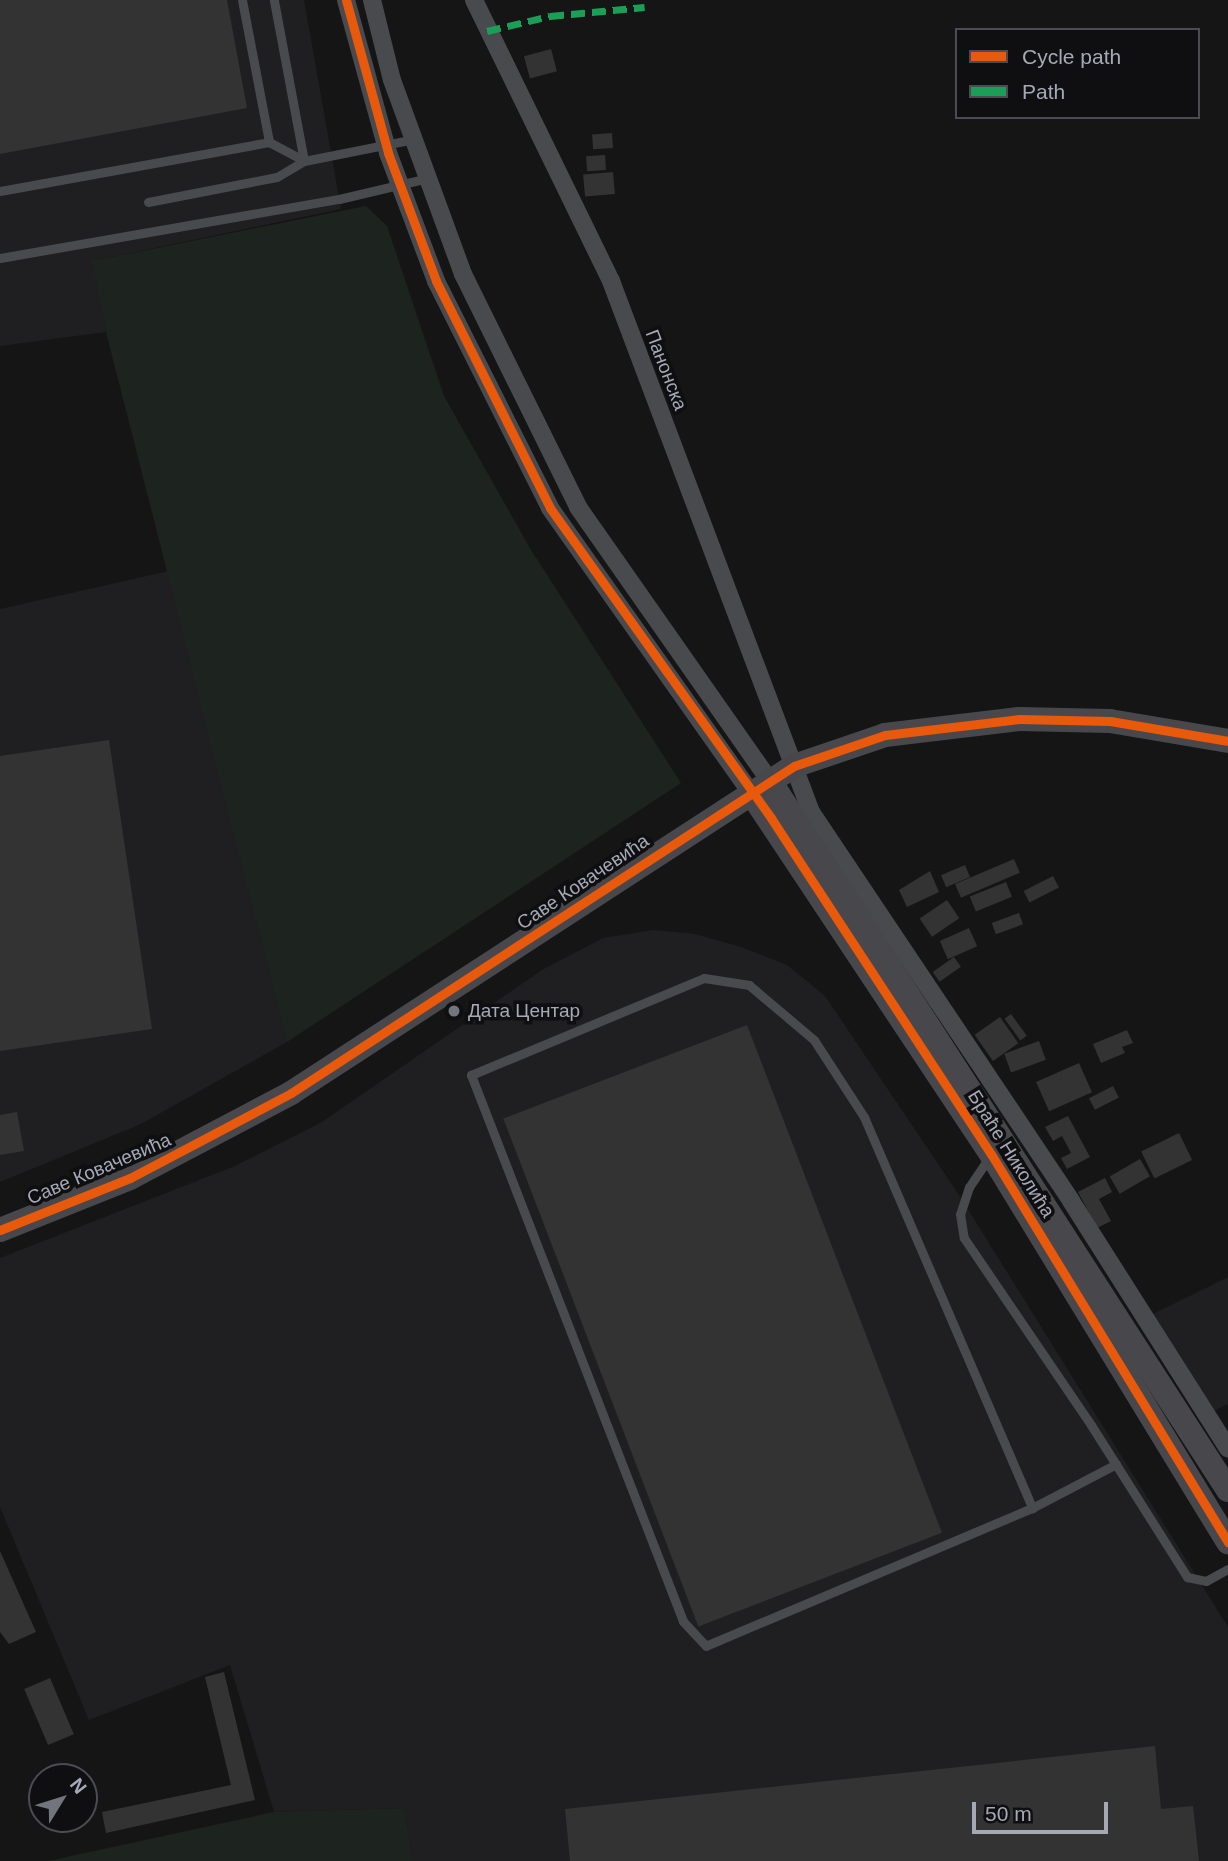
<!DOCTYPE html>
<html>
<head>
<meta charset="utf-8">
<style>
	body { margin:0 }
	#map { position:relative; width:1228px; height:1861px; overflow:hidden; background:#151515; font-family:Helvetica,sans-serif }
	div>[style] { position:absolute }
	.built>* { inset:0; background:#1f1f21 }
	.green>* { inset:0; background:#1d241f }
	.building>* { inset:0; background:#333334; transform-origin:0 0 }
	.lane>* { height:9px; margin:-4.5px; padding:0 4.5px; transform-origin:4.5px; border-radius:4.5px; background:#494a4e }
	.street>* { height:18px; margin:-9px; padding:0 9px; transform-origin:9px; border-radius:9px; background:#494a4e }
	.secondary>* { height:24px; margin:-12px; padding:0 12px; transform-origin:12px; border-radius:12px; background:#48484c }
	.quiet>* { height:7px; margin-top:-3.5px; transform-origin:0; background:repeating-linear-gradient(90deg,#1a9f57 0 14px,transparent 0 21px) }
	.cycleway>* { height:9px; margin:-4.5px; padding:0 4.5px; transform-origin:4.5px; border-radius:4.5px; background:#e8590c }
	.dots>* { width:19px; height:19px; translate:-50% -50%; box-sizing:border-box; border:4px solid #0f0f11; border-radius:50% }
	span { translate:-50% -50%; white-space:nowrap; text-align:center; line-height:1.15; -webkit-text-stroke:7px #0f0f11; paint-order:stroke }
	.street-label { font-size:19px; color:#a6a8b6 }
	.poi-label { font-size:19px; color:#a6a8b6 }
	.left { translate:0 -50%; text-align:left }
	.legend { position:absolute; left:955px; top:28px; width:245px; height:91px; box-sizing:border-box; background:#0f0f11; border:2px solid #4b4c53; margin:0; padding:9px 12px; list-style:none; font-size:21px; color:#a6a8b6 }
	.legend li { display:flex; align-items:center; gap:14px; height:35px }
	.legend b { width:35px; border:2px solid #4b4c53 }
	.north { position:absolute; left:28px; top:1763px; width:70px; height:70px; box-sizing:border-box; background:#0f0f11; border:2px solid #4b4c53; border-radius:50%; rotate:52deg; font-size:19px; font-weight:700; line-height:28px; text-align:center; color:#a6a8b6 }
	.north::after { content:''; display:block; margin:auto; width:24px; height:32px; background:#73757e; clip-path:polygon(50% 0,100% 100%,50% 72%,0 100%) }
	.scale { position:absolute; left:972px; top:1802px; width:136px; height:32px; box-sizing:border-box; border:4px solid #a6a8b6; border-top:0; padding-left:9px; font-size:21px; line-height:24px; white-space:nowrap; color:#a6a8b6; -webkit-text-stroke:5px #0f0f11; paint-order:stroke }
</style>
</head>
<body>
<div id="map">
	<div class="built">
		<i style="clip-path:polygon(0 0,304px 0,341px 209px,93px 261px,106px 332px,0 346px)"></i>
		<i style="clip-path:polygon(169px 571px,287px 1042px,141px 1124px,0 1182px,0 609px)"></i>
		<i style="clip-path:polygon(653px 930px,695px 934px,741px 947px,787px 965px,825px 996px,959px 1195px,1228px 1627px,1228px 1861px,412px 1861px,405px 1808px,274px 1812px,230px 1665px,89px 1720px,0 1507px,0 1258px,235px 1166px,322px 1122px,542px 970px,603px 938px)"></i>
		<i style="clip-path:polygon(1228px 1277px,1228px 1404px,1212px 1412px,1151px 1315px)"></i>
	</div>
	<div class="green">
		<i style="clip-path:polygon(366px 206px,387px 226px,444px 396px,531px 550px,681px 783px,287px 1042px,106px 332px,92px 261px)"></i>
		<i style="clip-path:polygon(405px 1808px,412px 1861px,48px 1861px,274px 1812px)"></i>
	</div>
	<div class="building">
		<i style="clip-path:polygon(0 0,227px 0,247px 108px,0 154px)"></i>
		<i style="left:551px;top:49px;width:23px;height:28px;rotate:75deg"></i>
		<i style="left:612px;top:133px;width:15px;height:20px;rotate:86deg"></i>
		<i style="left:605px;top:155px;width:15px;height:19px;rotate:86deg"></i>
		<i style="left:613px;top:172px;width:22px;height:30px;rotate:85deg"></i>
		<i style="clip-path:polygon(109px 740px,152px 1029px,0 1051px,0 756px)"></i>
		<i style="left:1014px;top:859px;width:15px;height:64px;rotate:67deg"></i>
		<i style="left:965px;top:865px;width:13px;height:26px;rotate:67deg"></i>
		<i style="clip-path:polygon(930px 871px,939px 892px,907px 907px,899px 890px)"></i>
		<i style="left:1053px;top:876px;width:13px;height:33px;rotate:63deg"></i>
		<i style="left:1006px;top:882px;width:16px;height:39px;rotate:68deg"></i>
		<i style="left:947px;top:900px;width:22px;height:33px;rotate:56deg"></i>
		<i style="left:1019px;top:913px;width:12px;height:29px;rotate:70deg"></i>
		<i style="left:969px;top:928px;width:20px;height:32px;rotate:66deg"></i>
		<i style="left:954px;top:957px;width:12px;height:26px;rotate:55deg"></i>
		<i style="left:1011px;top:1014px;width:27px;height:8px;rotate:54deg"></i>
		<i style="left:1000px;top:1017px;width:32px;height:31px;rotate:55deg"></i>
		<i style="left:747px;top:1025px;width:544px;height:261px;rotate:69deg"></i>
		<i style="clip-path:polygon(1127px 1030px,1133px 1043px,1122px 1047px,1125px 1053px,1101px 1063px,1093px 1044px)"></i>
		<i style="left:1039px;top:1041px;width:20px;height:37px;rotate:70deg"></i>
		<i style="left:1079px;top:1063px;width:32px;height:47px;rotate:66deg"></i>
		<i style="left:1113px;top:1086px;width:13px;height:27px;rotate:63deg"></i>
		<i style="clip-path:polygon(17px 1112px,24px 1151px,0 1155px,0 1115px)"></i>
		<i style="clip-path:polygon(1068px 1116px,1090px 1157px,1067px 1169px,1061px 1158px,1071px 1153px,1062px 1136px,1053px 1141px,1045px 1127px)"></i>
		<i style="left:1179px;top:1133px;width:30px;height:42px;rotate:64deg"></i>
		<i style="left:1140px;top:1159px;width:20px;height:35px;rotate:60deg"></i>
		<i style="clip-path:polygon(1105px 1178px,1112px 1192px,1099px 1199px,1111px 1221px,1097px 1228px,1078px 1192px)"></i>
		<i style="clip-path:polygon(0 1551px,36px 1632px,9px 1644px,0 1632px)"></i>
		<i style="clip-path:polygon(224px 1672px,255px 1800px,106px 1833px,102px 1812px,231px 1785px,205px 1677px)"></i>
		<i style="left:50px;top:1678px;width:61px;height:28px;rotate:67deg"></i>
		<i style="clip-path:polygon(1155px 1746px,1161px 1809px,1193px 1806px,1199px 1861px,570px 1861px,565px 1809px)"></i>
	</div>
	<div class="lane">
		<i style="left:242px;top:0;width:145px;rotate:79.2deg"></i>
		<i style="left:269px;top:142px;width:40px;rotate:28deg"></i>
		<i style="left:304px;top:161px;width:112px;rotate:-11.3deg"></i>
		<i style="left:0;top:191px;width:273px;rotate:-10.3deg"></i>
		<i style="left:148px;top:202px;width:131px;rotate:-11deg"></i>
		<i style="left:277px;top:177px;width:31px;rotate:-31deg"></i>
		<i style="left:304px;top:161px;width:164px;rotate:-100.6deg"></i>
		<i style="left:0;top:258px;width:344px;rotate:-9.9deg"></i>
		<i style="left:339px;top:199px;width:91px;rotate:-13.3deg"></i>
		<i style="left:990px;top:1156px;width:37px;rotate:124deg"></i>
		<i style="left:969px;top:1187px;width:28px;rotate:108deg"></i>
		<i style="left:960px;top:1214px;width:24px;rotate:81deg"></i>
		<i style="left:964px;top:1238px;width:226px;rotate:55.8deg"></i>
		<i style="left:1091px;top:1425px;width:180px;rotate:57.7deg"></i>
		<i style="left:1187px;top:1577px;width:19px;rotate:12deg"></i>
		<i style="left:1206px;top:1581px;width:25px;rotate:-29deg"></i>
		<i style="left:1032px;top:1508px;width:354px;rotate:157.1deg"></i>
		<i style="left:706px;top:1646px;width:34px;rotate:-133deg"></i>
		<i style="left:683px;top:1621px;width:586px;rotate:-111.22deg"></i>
		<i style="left:471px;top:1075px;width:252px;rotate:-22.6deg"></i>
		<i style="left:704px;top:978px;width:46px;rotate:8.8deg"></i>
		<i style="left:749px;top:985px;width:85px;rotate:40.2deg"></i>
		<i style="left:814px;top:1040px;width:92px;rotate:57deg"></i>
		<i style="left:864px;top:1117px;width:426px;rotate:66.7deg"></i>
		<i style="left:1032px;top:1508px;width:95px;rotate:-27.6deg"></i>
	</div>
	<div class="street">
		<i style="left:346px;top:0;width:159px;rotate:74.6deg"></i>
		<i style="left:388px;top:153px;width:137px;rotate:69.4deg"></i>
		<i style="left:436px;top:281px;width:254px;rotate:63.3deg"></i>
		<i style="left:550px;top:508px;width:349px;rotate:54.8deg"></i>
		<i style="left:372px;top:0;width:82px;rotate:76deg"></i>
		<i style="left:392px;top:80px;width:207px;rotate:69.9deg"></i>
		<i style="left:463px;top:274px;width:260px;rotate:63.7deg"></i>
		<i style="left:578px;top:507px;width:335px;rotate:55deg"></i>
		<i style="left:474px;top:0;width:313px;rotate:64deg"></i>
		<i style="left:611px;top:281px;width:567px;rotate:69.36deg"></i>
		<i style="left:811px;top:812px;width:468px;rotate:56.2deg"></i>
		<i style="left:1071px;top:1201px;width:293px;rotate:57.6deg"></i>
	</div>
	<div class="secondary">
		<i style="left:770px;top:781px;width:844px;rotate:57.14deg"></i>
		<i style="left:751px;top:793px;width:433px;rotate:56.4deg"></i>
		<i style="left:991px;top:1154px;width:455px;rotate:58.6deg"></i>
		<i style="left:0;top:1230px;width:140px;rotate:-21.8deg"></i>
		<i style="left:130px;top:1178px;width:182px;rotate:-27.8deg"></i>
		<i style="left:291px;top:1093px;width:600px;rotate:-33.03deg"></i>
		<i style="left:794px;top:766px;width:96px;rotate:-18.8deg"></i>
		<i style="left:885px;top:735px;width:135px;rotate:-6.8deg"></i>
		<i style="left:1019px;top:719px;width:91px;rotate:1.3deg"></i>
		<i style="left:1110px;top:721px;width:120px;rotate:9.6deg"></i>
	</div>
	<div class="quiet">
		<i style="left:487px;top:31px;width:65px;rotate:-13.4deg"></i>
		<i style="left:550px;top:16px;width:95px;rotate:-5.4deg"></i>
	</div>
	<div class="cycleway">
		<i style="left:346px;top:0;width:159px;rotate:74.6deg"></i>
		<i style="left:388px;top:153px;width:137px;rotate:69.4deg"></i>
		<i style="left:436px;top:281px;width:254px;rotate:63.3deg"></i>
		<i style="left:550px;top:508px;width:381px;rotate:54.5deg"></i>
		<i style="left:771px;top:818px;width:402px;rotate:56.8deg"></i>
		<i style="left:991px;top:1154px;width:455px;rotate:58.6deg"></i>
		<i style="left:0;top:1230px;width:140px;rotate:-21.8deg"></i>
		<i style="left:130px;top:1178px;width:182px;rotate:-27.8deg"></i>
		<i style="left:291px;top:1093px;width:600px;rotate:-33.03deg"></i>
		<i style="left:794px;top:766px;width:96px;rotate:-18.8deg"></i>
		<i style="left:885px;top:735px;width:135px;rotate:-6.8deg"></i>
		<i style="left:1019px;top:719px;width:91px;rotate:1.3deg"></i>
		<i style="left:1110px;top:721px;width:120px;rotate:9.6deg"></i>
	</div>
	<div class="dots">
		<i style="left:454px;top:1011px;background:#73757e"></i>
	</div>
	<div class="street-label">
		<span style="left:666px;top:370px;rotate:69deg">Панонска</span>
		<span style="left:583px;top:882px;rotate:-34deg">Саве Ковачевића</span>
		<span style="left:1011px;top:1154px;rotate:58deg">Браће Николића</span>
		<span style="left:99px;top:1169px;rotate:-23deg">Саве Ковачевића</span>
	</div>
	<div class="poi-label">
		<span class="left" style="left:468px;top:1011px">Дата Центар</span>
	</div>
	<ul class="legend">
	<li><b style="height:9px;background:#e8590c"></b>Cycle path</li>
	<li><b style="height:9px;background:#1a9f57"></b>Path</li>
	</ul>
	<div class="north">N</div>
	<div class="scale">50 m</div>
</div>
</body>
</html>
